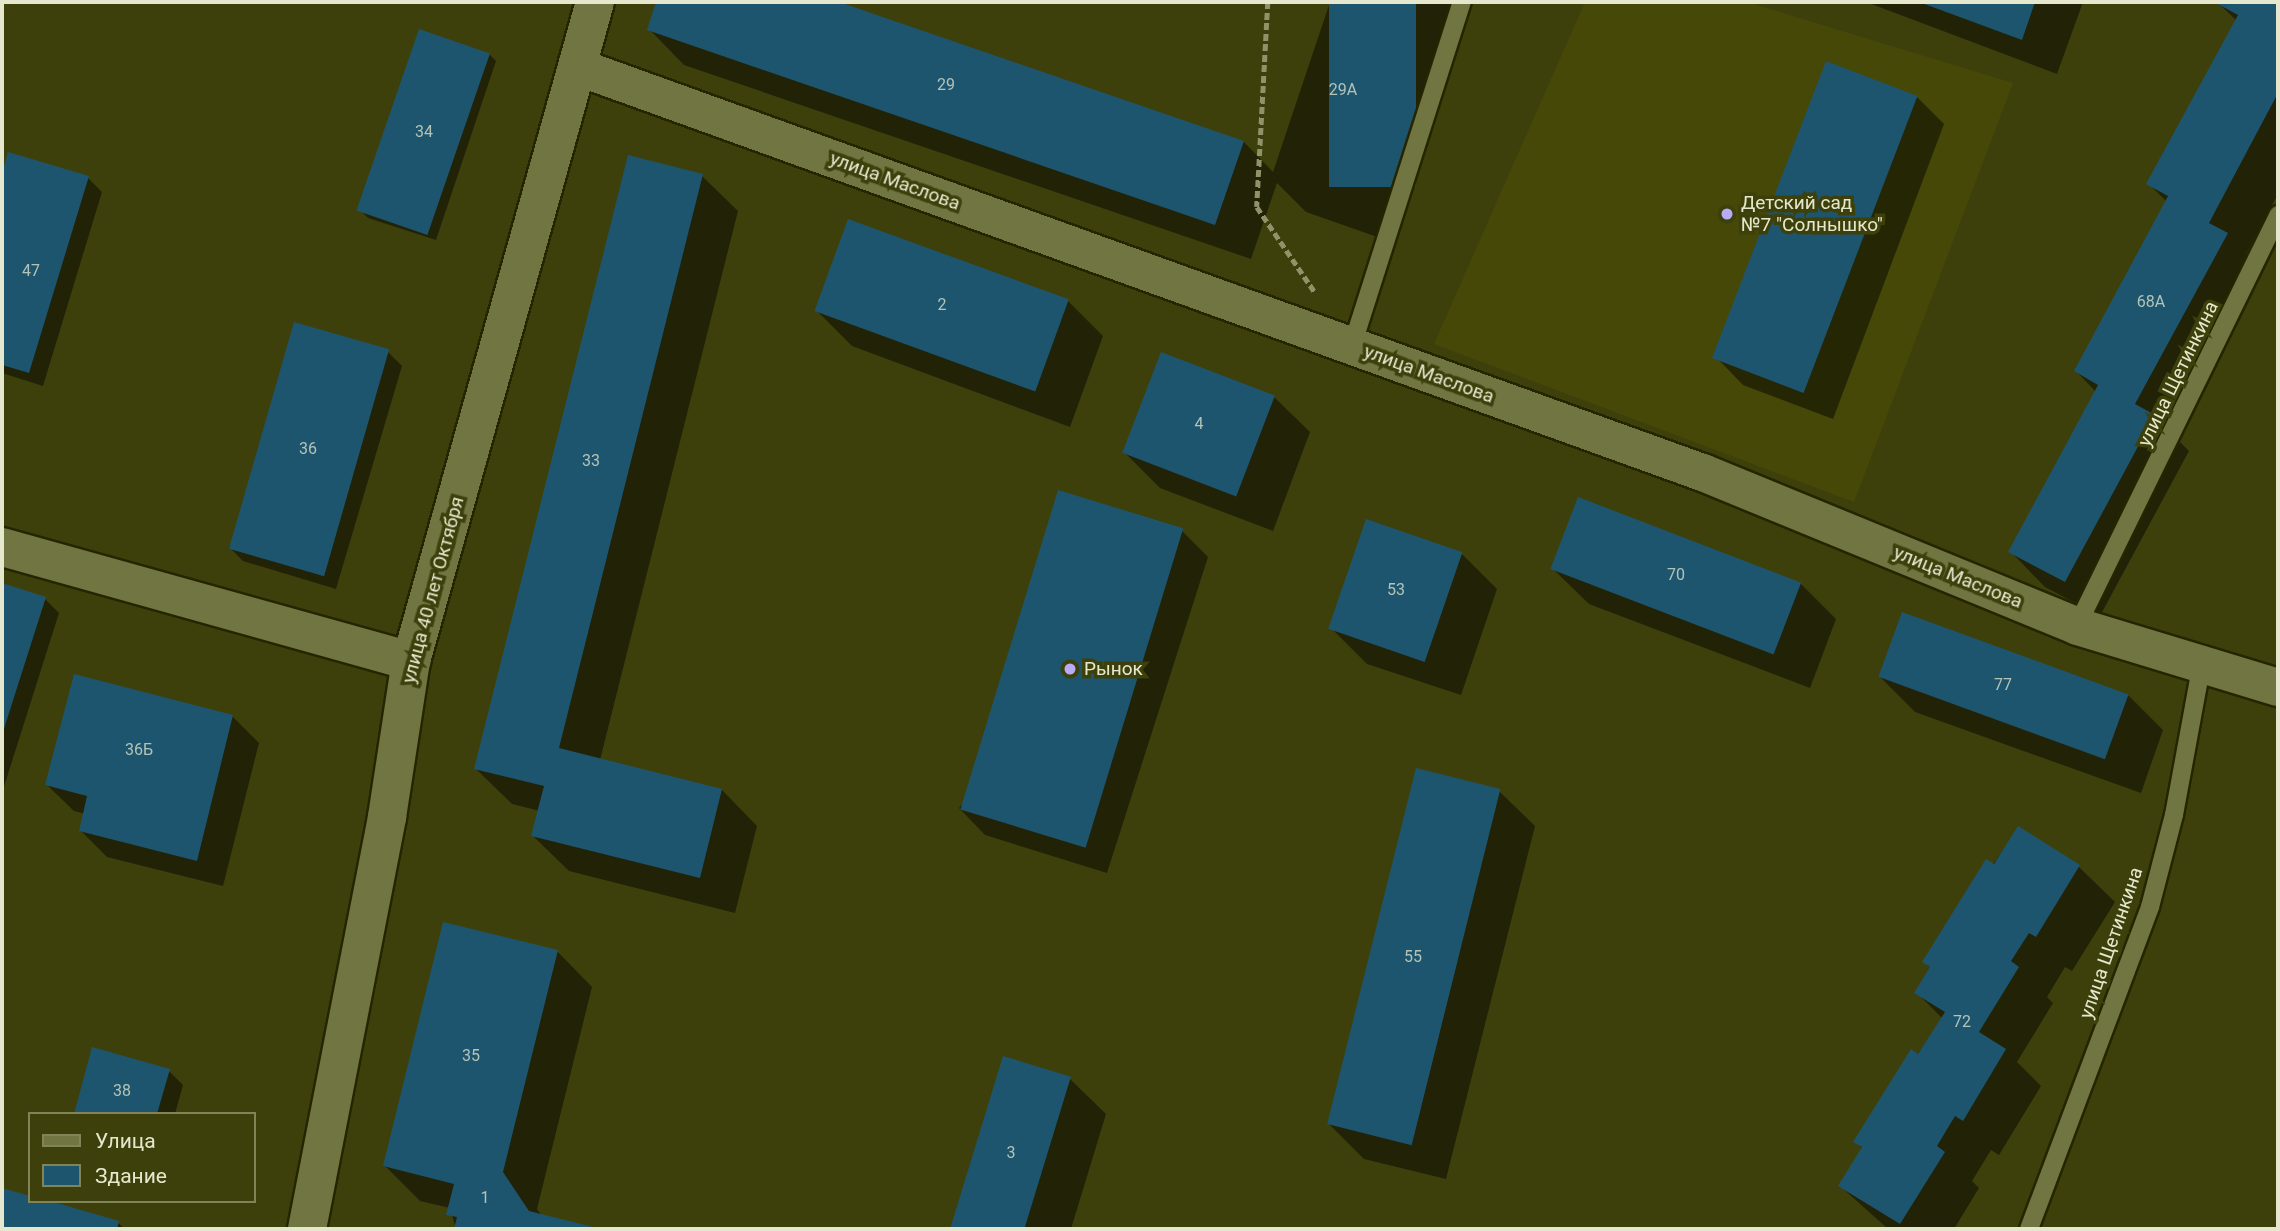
<!DOCTYPE html>
<html>
<head>
<meta charset="utf-8">
<style>
	body { margin:0 }
	#map { position:relative; width:2280px; height:1231px; overflow:hidden; background:#3e400c; font-family:Roboto,sans-serif }
	div>[style] { position:absolute }
	.built>* { inset:0; background:#464808 }
	.shadow>* { inset:0; background:#0007 }
	.building>* { inset:0; background:#1d556f; transform-origin:0 0 }
	.path>* { height:4.5px; margin-top:-2.25px; transform-origin:0; background:repeating-linear-gradient(90deg,#90926a 0 7px,transparent 0 10.5px) }
	.roads { filter:drop-shadow(2px 0 #252600) drop-shadow(-2px 0 #252600) drop-shadow(0 2px #252600) drop-shadow(0 -2px #252600) }
	.service>* { height:18px; margin:-9px; padding:0 9px; transform-origin:9px; border-radius:9px; background:#717542 }
	.minor>* { height:37px; margin:-18.5px; padding:0 18.5px; transform-origin:18.5px; border-radius:18.5px; background:#717542 }
	.tertiary>* { height:38px; margin:-19px; padding:0 19px; transform-origin:19px; border-radius:19px; background:#717542 }
	.dots>* { width:19px; height:19px; translate:-50% -50%; box-sizing:border-box; border:4px solid #3e400c; border-radius:50% }
	span { translate:-50% -50%; white-space:nowrap; text-align:center; line-height:1.15; -webkit-text-stroke:7px #3e400c; paint-order:stroke }
	.number-label { font-size:16px; color:#b3c3b6 }
	.number-label span { -webkit-text-stroke-width:0 }
	.street-label { font-size:19px; color:#e5e8cd }
	.poi-label { font-size:19px; color:#e5e8cd }
	.left { translate:0 -50%; text-align:left }
	.frame { position:absolute; inset:0; border:4px solid #e5e8cd; pointer-events:none }
	.legend { position:absolute; left:28px; top:1112px; width:228px; height:91px; box-sizing:border-box; background:#3e400c; border:2px solid #818359; margin:0; padding:9px 12px; list-style:none; font-size:21px; color:#e5e8cd }
	.legend li { display:flex; align-items:center; gap:14px; height:35px }
	.legend b { width:35px; border:2px solid #818359 }
</style>
</head>
<body>
<div id="map">
	<div class="built">
		<i style="clip-path:polygon(1585px 2px,1747px 2px,2013px 83px,1854px 502px,1434px 344px)"></i>
	</div>
	<div class="shadow">
		<i style="clip-path:polygon(658px 2px,834px 2px,1244px 142px,1273px 172px,1330px 2px,1463px 2px,1383px 239px,1306px 212px,1277px 183px,1251px 259px,684px 65px,649px 29px)"></i>
		<i style="clip-path:polygon(1866px 2px,2083px 2px,2057px 74px)"></i>
		<i style="clip-path:polygon(2217px 2px,2278px 2px,2278px 194px,2246px 254px,2262px 270px,2173px 435px,2189px 451px,2100px 616px,2045px 587px,2010px 551px,2096px 392px,2076px 371px,2167px 202px,2148px 183px,2237px 21px)"></i>
		<i style="clip-path:polygon(489px 54px,496px 61px,436px 240px,368px 218px,361px 211px)"></i>
		<i style="clip-path:polygon(1917px 97px,1944px 124px,1833px 419px,1743px 385px,1717px 358px)"></i>
		<i style="clip-path:polygon(9px 154px,88px 178px,102px 192px,43px 386px,2px 373px,2px 178px)"></i>
		<i style="clip-path:polygon(702px 176px,738px 211px,600px 760px,722px 790px,757px 826px,735px 913px,569px 871px,533px 836px,540px 811px,512px 804px,476px 769px)"></i>
		<i style="clip-path:polygon(1068px 301px,1103px 336px,1070px 427px,852px 346px,817px 311px)"></i>
		<i style="clip-path:polygon(388px 352px,402px 366px,336px 589px,243px 561px,229px 547px)"></i>
		<i style="clip-path:polygon(1162px 354px,1274px 397px,1310px 432px,1273px 531px,1160px 488px,1125px 453px)"></i>
		<i style="clip-path:polygon(1182px 531px,1208px 557px,1107px 873px,985px 835px,959px 808px)"></i>
		<i style="clip-path:polygon(1461px 553px,1497px 589px,1461px 695px,1367px 664px,1331px 628px)"></i>
		<i style="clip-path:polygon(1553px 569px,1800px 583px,1836px 619px,1810px 688px,1589px 604px)"></i>
		<i style="clip-path:polygon(2px 585px,45px 599px,59px 613px,2px 793px)"></i>
		<i style="clip-path:polygon(1880px 677px,2128px 695px,2163px 730px,2141px 793px,1915px 712px)"></i>
		<i style="clip-path:polygon(232px 716px,259px 743px,223px 886px,107px 857px,80px 830px,85px 814px,74px 811px,47px 785px)"></i>
		<i style="clip-path:polygon(1499px 791px,1535px 826px,1446px 1179px,1364px 1159px,1328px 1123px)"></i>
		<i style="clip-path:polygon(2018px 829px,2079px 867px,2115px 902px,2072px 971px,2065px 967px,2047px 997px,2053px 1003px,2017px 1062px,2041px 1086px,1999px 1155px,1991px 1150px,1972px 1181px,1979px 1188px,1954px 1229px,1888px 1229px,1840px 1186px,1863px 1149px,1855px 1141px,1943px 1019px,1916px 992px,1931px 968px,1924px 962px)"></i>
		<i style="clip-path:polygon(557px 951px,592px 987px,537px 1209px,542px 1216px,598px 1229px,456px 1229px,450px 1208px,420px 1201px,385px 1166px)"></i>
		<i style="clip-path:polygon(1004px 1058px,1070px 1079px,1106px 1114px,1071px 1229px,953px 1229px)"></i>
		<i style="clip-path:polygon(169px 1071px,183px 1085px,175px 1114px,76px 1114px)"></i>
		<i style="clip-path:polygon(2px 1189px,30px 1197px,30px 1201px,118px 1223px,125px 1229px,2px 1229px)"></i>
	</div>
	<div class="building">
		<i style="clip-path:polygon(656px 2px,839px 2px,1244px 141px,1215px 225px,647px 30px)"></i>
		<i style="left:1329px;top:2px;width:87px;height:185px"></i>
		<i style="clip-path:polygon(1919px 2px,2035px 2px,2022px 40px)"></i>
		<i style="clip-path:polygon(2214px 2px,2278px 2px,2278px 93px,2209px 223px,2228px 233px,2135px 404px,2155px 415px,2065px 582px,2008px 552px,2098px 385px,2074px 371px,2168px 196px,2146px 184px,2238px 15px)"></i>
		<i style="left:419px;top:29px;width:75px;height:192px;rotate:19deg"></i>
		<i style="left:1826px;top:61px;width:98px;height:318px;rotate:21deg"></i>
		<i style="clip-path:polygon(8px 152px,89px 176px,29px 373px,2px 365px,2px 172px)"></i>
		<i style="clip-path:polygon(628px 155px,703px 174px,559px 748px,722px 789px,700px 878px,531px 836px,544px 786px,474px 769px)"></i>
		<i style="left:848px;top:219px;width:235px;height:98px;rotate:20deg"></i>
		<i style="left:294px;top:322px;width:99px;height:236px;rotate:16deg"></i>
		<i style="left:1161px;top:352px;width:122px;height:108px;rotate:21deg"></i>
		<i style="left:1058px;top:490px;width:131px;height:334px;rotate:17deg"></i>
		<i style="left:1578px;top:497px;width:239px;height:77px;rotate:21deg"></i>
		<i style="left:1366px;top:519px;width:102px;height:116px;rotate:19deg"></i>
		<i style="clip-path:polygon(2px 583px,46px 597px,2px 735px)"></i>
		<i style="left:1902px;top:612px;width:241px;height:69px;rotate:20deg"></i>
		<i style="clip-path:polygon(74px 674px,233px 715px,197px 861px,79px 831px,87px 796px,45px 785px)"></i>
		<i style="left:1416px;top:768px;width:87px;height:367px;rotate:14deg"></i>
		<i style="clip-path:polygon(2018px 826px,2080px 865px,2036px 937px,2029px 933px,2011px 961px,2019px 967px,1979px 1032px,2006px 1049px,1963px 1121px,1955px 1116px,1937px 1146px,1945px 1152px,1900px 1224px,1838px 1186px,1862px 1147px,1853px 1142px,1911px 1049px,1918px 1054px,1945px 1012px,1914px 993px,1930px 967px,1922px 962px,1986px 859px,1994px 864px)"></i>
		<i style="clip-path:polygon(443px 922px,558px 950px,503px 1172px,529px 1211px,601px 1229px,454px 1229px,457px 1217px,446px 1215px,454px 1184px,383px 1166px)"></i>
		<i style="clip-path:polygon(92px 1047px,170px 1069px,157px 1114px,74px 1114px)"></i>
		<i style="left:1003px;top:1056px;width:71px;height:181px;rotate:17deg"></i>
		<i style="clip-path:polygon(2px 1188px,30px 1196px,30px 1201px,50px 1201px,119px 1221px,117px 1229px,2px 1229px)"></i>
	</div>
	<div class="path">
		<i style="left:1268px;top:2px;width:205px;rotate:93.1deg"></i>
		<i style="left:1257px;top:207px;width:102px;rotate:55.8deg"></i>
	</div>
	<div class="roads">
		<div class="service">
			<i style="left:1352px;top:346px;width:361px;rotate:-72.3deg"></i>
			<i style="left:2077px;top:626px;width:458px;rotate:-63.9deg"></i>
			<i style="left:2029px;top:1229px;width:344px;rotate:-69.4deg"></i>
			<i style="left:2150px;top:907px;width:95px;rotate:-75.4deg"></i>
			<i style="left:2174px;top:815px;width:156px;rotate:-79.6deg"></i>
		</div>
		<div class="minor">
			<i style="left:576px;top:66px;width:1197px;rotate:19.83deg"></i>
			<i style="left:1702px;top:472px;width:405px;rotate:22.3deg"></i>
			<i style="left:2077px;top:626px;width:210px;rotate:16.9deg"></i>
		</div>
		<div class="tertiary">
			<i style="left:2px;top:547px;width:425px;rotate:15.6deg"></i>
			<i style="left:307px;top:1229px;width:420px;rotate:-79deg"></i>
			<i style="left:387px;top:817px;width:158px;rotate:-81.3deg"></i>
			<i style="left:411px;top:661px;width:684px;rotate:-74.4deg"></i>
		</div>
	</div>
	<div class="dots">
		<i style="left:1727px;top:214px;background:#b8abf7"></i>
		<i style="left:1070px;top:669px;background:#b8abf7"></i>
	</div>
	<div class="number-label">
		<span style="left:946px;top:85px">29</span>
		<span style="left:1343px;top:90px">29А</span>
		<span style="left:424px;top:132px">34</span>
		<span style="left:31px;top:271px">47</span>
		<span style="left:2151px;top:302px">68А</span>
		<span style="left:942px;top:305px">2</span>
		<span style="left:1199px;top:424px">4</span>
		<span style="left:308px;top:449px">36</span>
		<span style="left:591px;top:461px">33</span>
		<span style="left:1676px;top:575px">70</span>
		<span style="left:1396px;top:590px">53</span>
		<span style="left:2003px;top:685px">77</span>
		<span style="left:139px;top:750px">36Б</span>
		<span style="left:1413px;top:957px">55</span>
		<span style="left:1962px;top:1022px">72</span>
		<span style="left:471px;top:1056px">35</span>
		<span style="left:122px;top:1091px">38</span>
		<span style="left:1011px;top:1153px">3</span>
		<span style="left:485px;top:1198px">1</span>
	</div>
	<div class="street-label">
		<span style="left:895px;top:181px;rotate:20deg">улица Маслова</span>
		<span style="left:1429px;top:374px;rotate:20deg">улица Маслова</span>
		<span style="left:2178px;top:374px;rotate:-64deg">улица Щетинкина</span>
		<span style="left:1958px;top:577px;rotate:22deg">улица Маслова</span>
		<span style="left:433px;top:590px;rotate:-75deg">улица 40 лет Октября</span>
		<span style="left:2111px;top:943px;rotate:-71deg">улица Щетинкина</span>
	</div>
	<div class="poi-label">
		<span class="left" style="left:1741px;top:214px">Детский сад<br>№7 "Солнышко"</span>
		<span class="left" style="left:1084px;top:669px">Рынок</span>
	</div>
	<div class="frame"></div>
	<ul class="legend">
	<li><b style="height:9px;background:#717542"></b>Улица</li>
	<li><b style="height:19px;background:#1d556f"></b>Здание</li>
	</ul>
</div>
</body>
</html>
